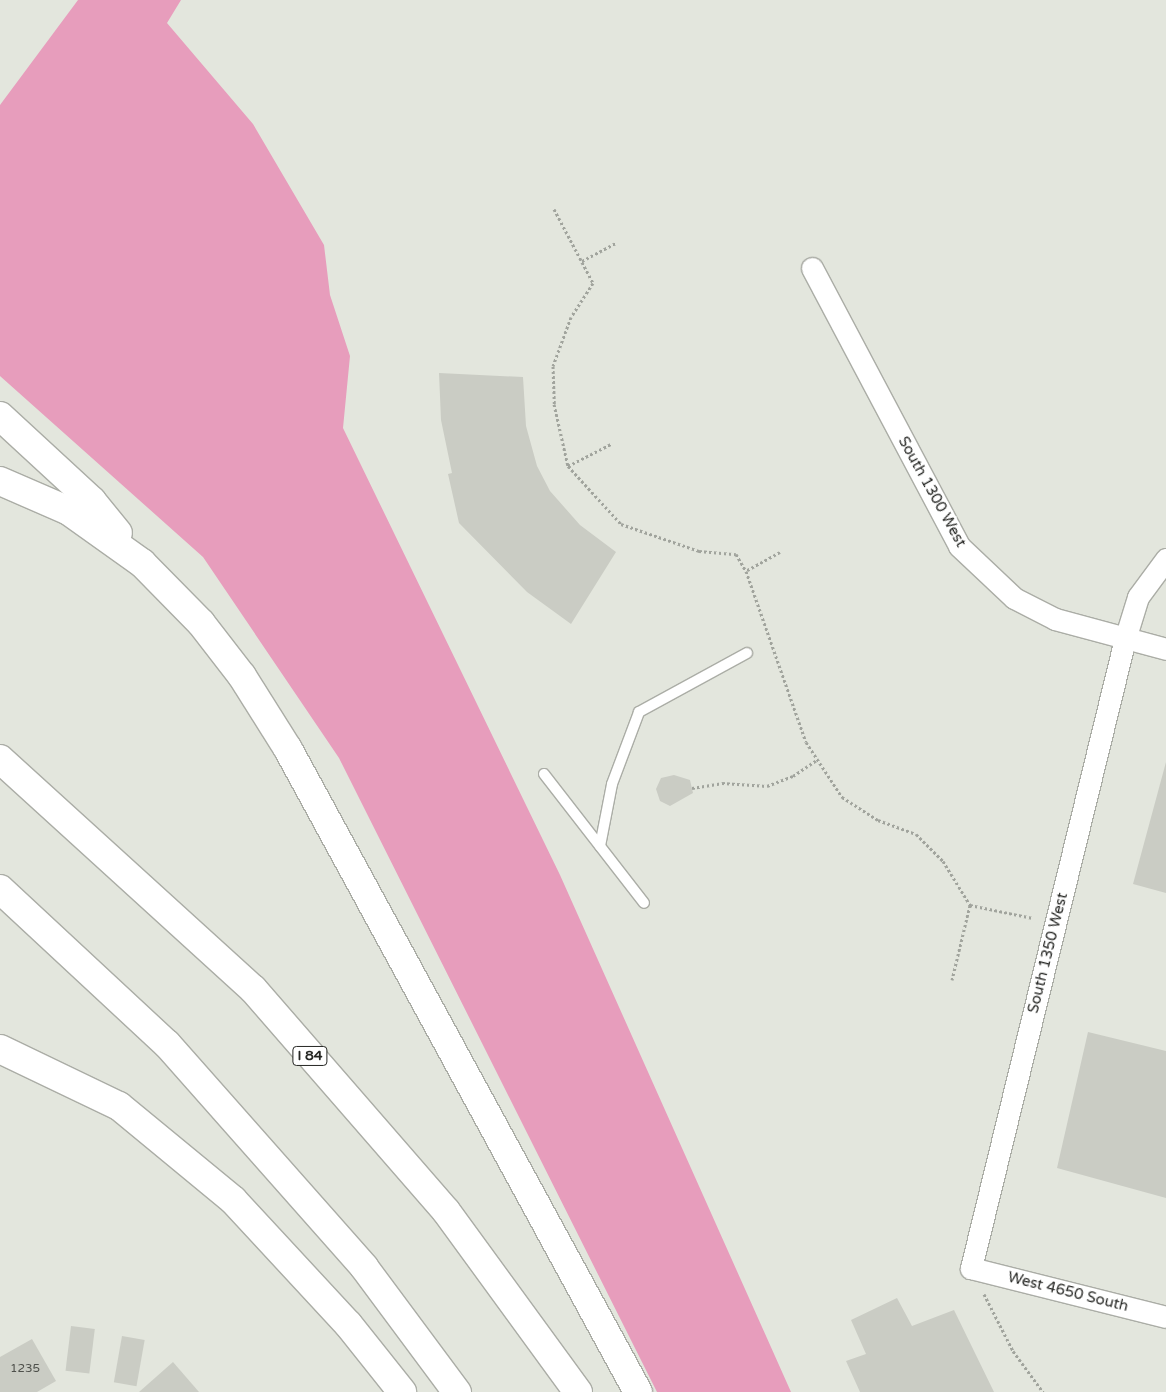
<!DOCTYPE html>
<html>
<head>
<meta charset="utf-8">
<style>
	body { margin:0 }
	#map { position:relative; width:1166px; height:1392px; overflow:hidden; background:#e3e6dd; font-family:"Varela Round",sans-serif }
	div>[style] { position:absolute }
	.green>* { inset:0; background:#e79dbc }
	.building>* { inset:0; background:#caccc4; transform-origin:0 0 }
	.path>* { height:3px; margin-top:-1.5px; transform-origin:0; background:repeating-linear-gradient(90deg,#a1a49d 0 2.5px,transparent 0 5px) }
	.roads { filter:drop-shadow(1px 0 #abada6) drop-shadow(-1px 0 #abada6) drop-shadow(0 1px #abada6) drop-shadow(0 -1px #abada6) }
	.lane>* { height:10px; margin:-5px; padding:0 5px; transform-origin:5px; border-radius:5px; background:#fff }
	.street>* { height:21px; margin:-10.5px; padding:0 10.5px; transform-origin:10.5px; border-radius:10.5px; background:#fff }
	.highway>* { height:28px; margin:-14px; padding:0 14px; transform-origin:14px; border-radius:14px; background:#fff }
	span { translate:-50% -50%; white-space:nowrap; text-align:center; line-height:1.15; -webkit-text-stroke:4.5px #fff; paint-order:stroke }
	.number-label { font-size:12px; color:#4e504b }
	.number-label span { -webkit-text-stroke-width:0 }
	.shield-label span { padding:1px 4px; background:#fff; border:1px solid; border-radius:4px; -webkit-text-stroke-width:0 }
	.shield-label { font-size:14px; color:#252623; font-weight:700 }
	.street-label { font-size:15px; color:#252623 }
</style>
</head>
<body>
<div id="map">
	<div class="green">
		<i style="clip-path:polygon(78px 0,181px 0,167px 23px,253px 124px,324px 245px,330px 295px,350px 356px,343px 428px,560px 875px,791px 1392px,657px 1392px,339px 758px,203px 557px,0 376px,0 105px)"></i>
	</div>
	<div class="building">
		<i style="clip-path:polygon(439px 373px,523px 377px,526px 426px,537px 466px,550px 491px,580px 525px,616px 552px,571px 624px,527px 592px,459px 523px,448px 474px,452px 473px,441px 420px)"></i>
		<i style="clip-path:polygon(1166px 762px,1166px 893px,1133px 884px)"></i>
		<i style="clip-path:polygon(674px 775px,690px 780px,693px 793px,670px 806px,660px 801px,656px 789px,661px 778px)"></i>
		<i style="clip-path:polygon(1088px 1032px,1166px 1051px,1166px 1198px,1057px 1168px)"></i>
		<i style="clip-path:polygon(897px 1298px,912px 1326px,954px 1310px,994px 1392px,860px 1392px,846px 1361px,866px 1354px,851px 1320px)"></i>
		<i style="left:71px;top:1326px;width:24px;height:45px;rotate:7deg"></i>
		<i style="left:122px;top:1336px;width:23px;height:47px;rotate:10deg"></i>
		<i style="clip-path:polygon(32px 1339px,56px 1381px,37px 1392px,0 1392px,0 1357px)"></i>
		<i style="clip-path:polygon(173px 1362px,199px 1392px,139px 1392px)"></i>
	</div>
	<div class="path">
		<i style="left:554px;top:209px;width:84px;rotate:62.2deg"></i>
		<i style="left:593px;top:283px;width:40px;rotate:122.9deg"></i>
		<i style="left:571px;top:317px;width:52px;rotate:110.2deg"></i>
		<i style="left:553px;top:366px;width:38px;rotate:88deg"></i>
		<i style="left:554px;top:404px;width:64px;rotate:77.3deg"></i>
		<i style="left:568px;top:466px;width:79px;rotate:47.6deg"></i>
		<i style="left:621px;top:524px;width:83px;rotate:19.1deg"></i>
		<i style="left:699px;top:551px;width:37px;rotate:5deg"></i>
		<i style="left:736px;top:554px;width:20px;rotate:60deg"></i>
		<i style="left:582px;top:261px;width:38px;rotate:-28deg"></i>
		<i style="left:568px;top:466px;width:48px;rotate:-27.1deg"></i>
		<i style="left:780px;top:552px;width:39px;rotate:151deg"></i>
		<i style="left:746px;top:571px;width:181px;rotate:70.7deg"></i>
		<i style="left:806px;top:742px;width:66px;rotate:56.8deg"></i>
		<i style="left:842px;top:797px;width:43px;rotate:32.6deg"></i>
		<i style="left:878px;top:820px;width:40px;rotate:20.2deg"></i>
		<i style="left:916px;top:834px;width:38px;rotate:45deg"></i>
		<i style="left:943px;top:861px;width:52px;rotate:58.5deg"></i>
		<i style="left:970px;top:905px;width:77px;rotate:103.5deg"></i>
		<i style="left:692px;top:788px;width:30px;rotate:-9deg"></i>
		<i style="left:722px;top:783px;width:45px;rotate:3.8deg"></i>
		<i style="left:767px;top:786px;width:28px;rotate:-21deg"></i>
		<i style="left:793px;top:776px;width:30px;rotate:-34deg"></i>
		<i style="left:970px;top:905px;width:64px;rotate:11.7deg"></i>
		<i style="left:984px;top:1294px;width:64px;rotate:63deg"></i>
		<i style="left:1013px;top:1351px;width:51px;rotate:53.8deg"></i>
	</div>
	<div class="roads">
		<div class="lane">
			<i style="left:544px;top:774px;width:163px;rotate:52.2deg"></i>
			<i style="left:600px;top:846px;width:63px;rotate:-79deg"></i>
			<i style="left:612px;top:784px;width:77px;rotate:-69.4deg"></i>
			<i style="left:639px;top:712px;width:123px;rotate:-28.6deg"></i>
		</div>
		<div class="street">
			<i style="left:812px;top:268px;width:314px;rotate:62.1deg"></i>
			<i style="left:959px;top:546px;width:76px;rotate:43.4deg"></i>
			<i style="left:1014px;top:598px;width:46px;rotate:27.1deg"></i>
			<i style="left:1055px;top:619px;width:115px;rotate:15.1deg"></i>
			<i style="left:1166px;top:559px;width:47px;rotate:126.4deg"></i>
			<i style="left:1138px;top:597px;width:44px;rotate:107.2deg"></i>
			<i style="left:1125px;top:639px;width:648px;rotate:103.76deg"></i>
			<i style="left:971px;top:1268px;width:201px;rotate:14.1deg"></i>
		</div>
		<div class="highway">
			<i style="left:0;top:416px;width:125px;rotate:42.7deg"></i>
			<i style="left:92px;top:501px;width:41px;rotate:50.9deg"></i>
			<i style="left:0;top:481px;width:75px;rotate:23.5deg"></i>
			<i style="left:69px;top:511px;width:90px;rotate:35.5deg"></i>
			<i style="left:142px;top:563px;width:84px;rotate:45.5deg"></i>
			<i style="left:201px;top:623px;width:67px;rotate:52.3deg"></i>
			<i style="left:242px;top:676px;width:86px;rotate:57.8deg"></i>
			<i style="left:288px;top:749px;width:732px;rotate:61.44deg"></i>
			<i style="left:0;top:759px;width:342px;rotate:42.3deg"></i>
			<i style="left:253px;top:989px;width:294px;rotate:49deg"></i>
			<i style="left:446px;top:1211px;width:224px;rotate:53.9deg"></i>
			<i style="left:0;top:889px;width:228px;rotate:42.9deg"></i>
			<i style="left:167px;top:1044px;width:298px;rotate:48.5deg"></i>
			<i style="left:364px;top:1267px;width:156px;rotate:53.4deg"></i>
			<i style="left:0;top:1049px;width:132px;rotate:25.6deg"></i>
			<i style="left:119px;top:1106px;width:148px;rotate:39.5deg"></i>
			<i style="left:233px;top:1200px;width:169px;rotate:47.2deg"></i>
			<i style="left:348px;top:1324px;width:87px;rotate:51.5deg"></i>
		</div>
	</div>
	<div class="number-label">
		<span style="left:25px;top:1369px">1235</span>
	</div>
	<div class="shield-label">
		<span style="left:310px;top:1056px">I 84</span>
	</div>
	<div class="street-label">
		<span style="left:932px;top:492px;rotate:61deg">South 1300 West</span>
		<span style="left:1048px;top:953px;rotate:-76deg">South 1350 West</span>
		<span style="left:1068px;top:1292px;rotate:14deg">West 4650 South</span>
	</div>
</div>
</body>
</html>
